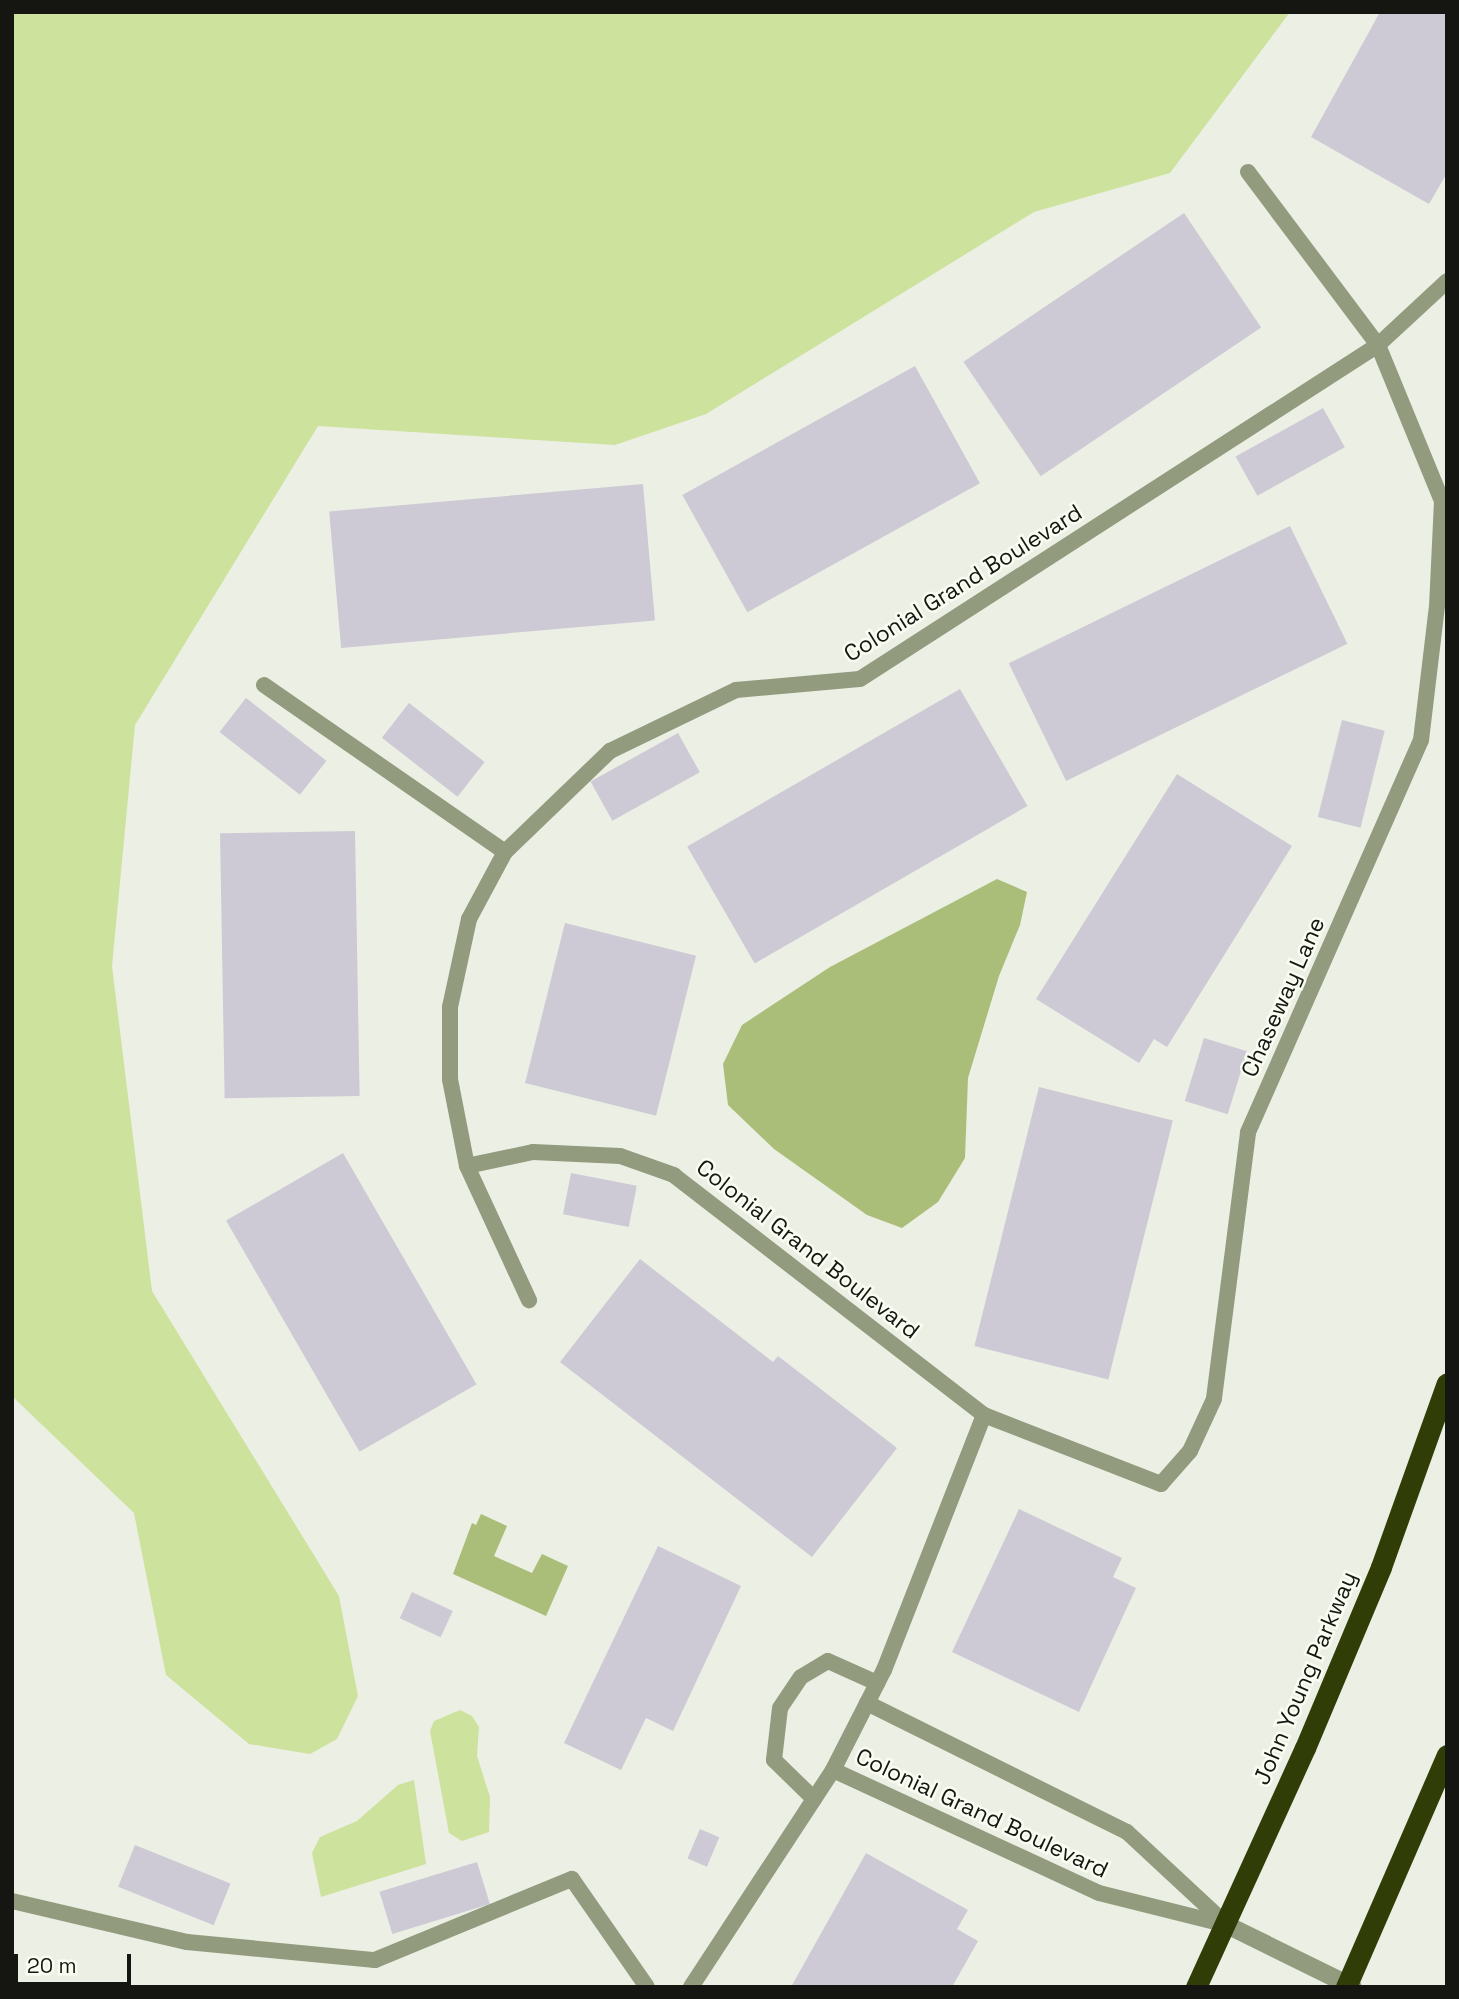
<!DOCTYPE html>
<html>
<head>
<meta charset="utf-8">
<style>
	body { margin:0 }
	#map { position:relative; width:1459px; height:1999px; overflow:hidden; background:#ecefe4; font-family:"Space Grotesk",sans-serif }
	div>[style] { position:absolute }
	.green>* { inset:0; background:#cde29c }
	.water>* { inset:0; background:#abbe79 }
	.building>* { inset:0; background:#cdcad6; transform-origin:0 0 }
	.lane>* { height:16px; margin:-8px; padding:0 8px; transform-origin:8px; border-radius:8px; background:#929b7e }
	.street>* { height:18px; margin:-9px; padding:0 9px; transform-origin:9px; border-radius:9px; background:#929b7e }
	.highway>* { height:21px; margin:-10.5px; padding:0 10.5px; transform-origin:10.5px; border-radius:10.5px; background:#313d07 }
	span { translate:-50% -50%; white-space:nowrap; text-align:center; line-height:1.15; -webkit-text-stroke:5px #f9fdf1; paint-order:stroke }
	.street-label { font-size:23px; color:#151612 }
	.frame { position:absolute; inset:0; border:14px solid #151612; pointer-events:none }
	.scale { position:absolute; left:14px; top:1954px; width:117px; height:32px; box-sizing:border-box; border:4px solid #151612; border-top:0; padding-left:9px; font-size:21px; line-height:24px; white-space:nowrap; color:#151612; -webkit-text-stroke:5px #f9fdf1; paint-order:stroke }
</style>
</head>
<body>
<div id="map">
	<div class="green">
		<i style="clip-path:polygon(12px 12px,1290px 12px,1170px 173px,1034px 212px,706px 414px,615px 445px,318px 426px,135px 725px,112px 966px,152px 1291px,339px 1596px,358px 1696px,337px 1739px,310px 1754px,249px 1744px,166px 1675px,134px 1513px,12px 1396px)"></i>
		<i style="clip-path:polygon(460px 1710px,472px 1716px,479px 1727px,477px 1756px,490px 1797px,489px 1832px,462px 1841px,449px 1833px,430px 1731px,434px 1721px)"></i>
		<i style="clip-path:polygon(414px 1780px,426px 1864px,321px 1897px,312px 1853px,320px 1837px,357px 1821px,398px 1785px)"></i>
	</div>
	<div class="water">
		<i style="clip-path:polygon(997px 879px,1027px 892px,1020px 925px,999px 976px,968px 1078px,965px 1158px,938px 1202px,902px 1228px,867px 1215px,774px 1149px,728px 1105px,723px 1064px,742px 1025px,830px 967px)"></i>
		<i style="clip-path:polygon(481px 1514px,507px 1526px,494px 1556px,532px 1573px,542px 1554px,568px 1566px,546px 1616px,453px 1574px,472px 1523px,476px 1525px)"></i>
	</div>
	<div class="building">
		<i style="clip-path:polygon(1380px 12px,1447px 12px,1447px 173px,1429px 204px,1311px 137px)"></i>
		<i style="left:1184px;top:213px;width:138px;height:266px;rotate:56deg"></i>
		<i style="left:915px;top:366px;width:134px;height:266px;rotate:61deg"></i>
		<i style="left:1323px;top:408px;width:45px;height:100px;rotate:61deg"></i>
		<i style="left:643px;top:484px;width:137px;height:315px;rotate:85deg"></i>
		<i style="left:1290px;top:526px;width:131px;height:313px;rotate:64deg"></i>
		<i style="left:960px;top:689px;width:135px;height:315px;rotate:60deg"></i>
		<i style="left:246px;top:698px;width:102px;height:43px;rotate:38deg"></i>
		<i style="left:409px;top:703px;width:96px;height:44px;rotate:38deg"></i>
		<i style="left:1342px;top:720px;width:44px;height:100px;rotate:14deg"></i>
		<i style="left:678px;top:733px;width:45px;height:100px;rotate:61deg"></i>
		<i style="clip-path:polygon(1177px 774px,1292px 846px,1167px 1047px,1154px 1039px,1139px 1063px,1036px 999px)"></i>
		<i style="left:355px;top:831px;width:265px;height:135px;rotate:89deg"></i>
		<i style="left:565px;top:923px;width:135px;height:165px;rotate:14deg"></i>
		<i style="left:1204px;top:1038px;width:45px;height:66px;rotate:17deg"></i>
		<i style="left:1039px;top:1087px;width:138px;height:267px;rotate:14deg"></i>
		<i style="left:343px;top:1153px;width:267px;height:135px;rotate:60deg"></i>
		<i style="left:571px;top:1173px;width:67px;height:42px;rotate:11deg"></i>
		<i style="clip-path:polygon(640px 1259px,773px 1362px,778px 1356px,897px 1448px,812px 1557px,560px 1362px)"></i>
		<i style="clip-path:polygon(1019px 1509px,1122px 1558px,1113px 1577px,1136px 1588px,1079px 1712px,952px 1652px)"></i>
		<i style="clip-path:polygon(658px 1546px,741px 1586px,673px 1731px,646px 1718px,621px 1770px,564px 1743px)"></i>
		<i style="left:412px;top:1592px;width:45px;height:29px;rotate:25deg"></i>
		<i style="left:700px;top:1829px;width:21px;height:32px;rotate:23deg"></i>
		<i style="left:135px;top:1845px;width:103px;height:45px;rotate:22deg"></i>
		<i style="clip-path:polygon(866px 1853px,968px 1910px,957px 1929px,978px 1941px,952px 1987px,791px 1987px)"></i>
		<i style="left:477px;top:1862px;width:44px;height:102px;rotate:73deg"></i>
	</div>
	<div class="lane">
		<i style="left:1248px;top:172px;width:216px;rotate:53.1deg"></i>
		<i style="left:1378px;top:345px;width:169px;rotate:67.7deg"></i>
		<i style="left:1442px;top:501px;width:105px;rotate:92.7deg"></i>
		<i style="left:1437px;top:606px;width:135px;rotate:96.8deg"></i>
		<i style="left:1421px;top:740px;width:429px;rotate:113.8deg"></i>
		<i style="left:1248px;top:1133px;width:268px;rotate:97.3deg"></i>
		<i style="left:1214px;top:1399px;width:57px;rotate:114.8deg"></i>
		<i style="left:1190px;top:1451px;width:44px;rotate:131.3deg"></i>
		<i style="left:1161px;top:1484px;width:190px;rotate:-158.7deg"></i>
		<i style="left:984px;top:1415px;width:392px;rotate:-142.3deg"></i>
		<i style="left:674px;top:1175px;width:57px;rotate:-160.6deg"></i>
		<i style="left:620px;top:1156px;width:87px;rotate:-177.4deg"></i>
		<i style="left:533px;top:1152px;width:67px;rotate:168deg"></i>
		<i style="left:467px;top:1166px;width:89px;rotate:-101.1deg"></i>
		<i style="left:450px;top:1079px;width:72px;rotate:-90deg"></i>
		<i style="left:450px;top:1007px;width:90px;rotate:-77.8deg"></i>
		<i style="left:469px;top:919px;width:76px;rotate:-61.8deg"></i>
		<i style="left:505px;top:852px;width:146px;rotate:-43.9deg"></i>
		<i style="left:610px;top:751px;width:140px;rotate:-25.8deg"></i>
		<i style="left:736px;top:690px;width:124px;rotate:-5.1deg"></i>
		<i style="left:860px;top:679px;width:616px;rotate:-32.81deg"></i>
		<i style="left:1378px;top:345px;width:94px;rotate:-42.8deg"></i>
		<i style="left:264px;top:685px;width:293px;rotate:34.7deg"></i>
		<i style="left:467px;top:1166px;width:148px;rotate:65.2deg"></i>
		<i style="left:867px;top:1703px;width:290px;rotate:26.4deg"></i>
		<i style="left:1127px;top:1832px;width:137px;rotate:42.9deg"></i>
		<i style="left:833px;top:1770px;width:293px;rotate:24.8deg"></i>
		<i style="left:1099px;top:1893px;width:128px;rotate:14deg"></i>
		<i style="left:814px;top:1799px;width:56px;rotate:-135.7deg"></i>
		<i style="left:774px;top:1760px;width:52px;rotate:-83.4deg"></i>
		<i style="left:780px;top:1708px;width:37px;rotate:-56deg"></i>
		<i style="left:801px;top:1677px;width:31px;rotate:-31deg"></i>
		<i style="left:828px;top:1661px;width:54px;rotate:24.2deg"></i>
		<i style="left:12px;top:1901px;width:180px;rotate:13.2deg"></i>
		<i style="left:187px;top:1942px;width:189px;rotate:5.5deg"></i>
		<i style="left:375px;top:1960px;width:213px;rotate:-22.4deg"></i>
		<i style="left:572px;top:1879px;width:131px;rotate:55.2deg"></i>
		<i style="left:691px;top:1987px;width:259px;rotate:-56.8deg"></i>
		<i style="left:833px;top:1770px;width:112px;rotate:-63deg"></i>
		<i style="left:884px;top:1670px;width:274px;rotate:-68.6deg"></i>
	</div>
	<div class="street">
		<i style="left:1227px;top:1925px;width:140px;rotate:26.2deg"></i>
	</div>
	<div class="highway">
		<i style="left:1196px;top:1987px;width:263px;rotate:-65.5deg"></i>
		<i style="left:1305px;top:1748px;width:196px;rotate:-67.2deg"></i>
		<i style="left:1381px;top:1567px;width:195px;rotate:-70.3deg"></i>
		<i style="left:1346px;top:1987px;width:253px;rotate:-66.5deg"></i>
	</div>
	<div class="street-label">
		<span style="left:963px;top:583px;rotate:-32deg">Colonial Grand Boulevard</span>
		<span style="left:1283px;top:997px;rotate:-66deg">Chaseway Lane</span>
		<span style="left:808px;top:1249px;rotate:38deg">Colonial Grand Boulevard</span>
		<span style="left:1305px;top:1678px;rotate:-67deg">John Young Parkway</span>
		<span style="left:982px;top:1813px;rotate:25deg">Colonial Grand Boulevard</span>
	</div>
	<div class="frame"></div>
	<div class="scale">20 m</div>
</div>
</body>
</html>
